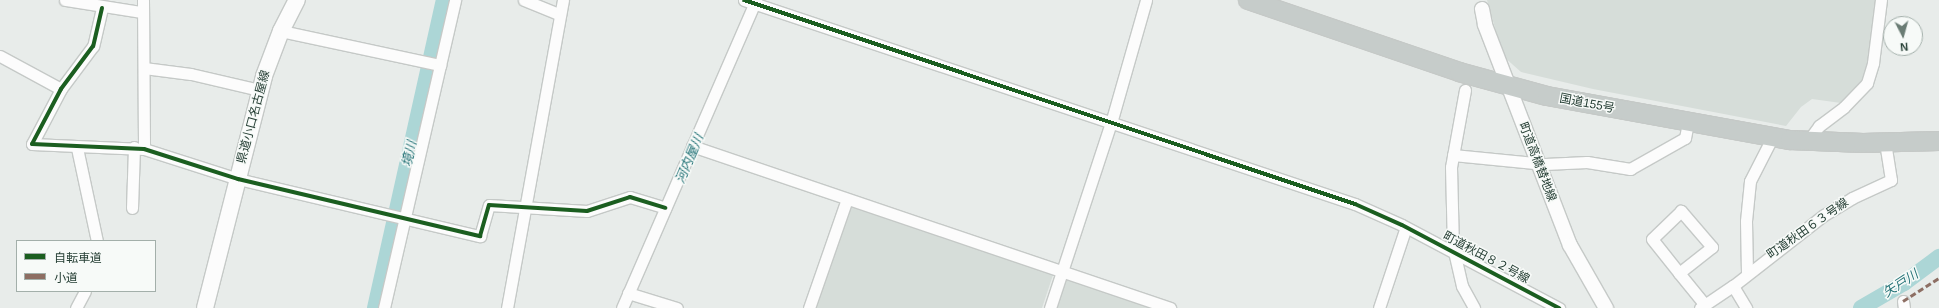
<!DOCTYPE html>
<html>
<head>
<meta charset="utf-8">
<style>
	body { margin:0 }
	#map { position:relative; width:1939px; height:308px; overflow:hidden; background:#e8ecea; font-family:Helvetica,"Noto Sans JP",sans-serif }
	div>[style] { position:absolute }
	.built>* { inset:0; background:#d6ddd9 }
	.river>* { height:16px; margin:-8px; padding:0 8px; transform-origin:8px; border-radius:8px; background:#acd6d6 }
	.roads { filter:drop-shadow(1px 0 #c5c9c7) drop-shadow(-1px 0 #c5c9c7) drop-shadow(0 1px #c5c9c7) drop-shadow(0 -1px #c5c9c7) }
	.minor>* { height:11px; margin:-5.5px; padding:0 5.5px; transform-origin:5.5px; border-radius:5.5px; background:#fcfcfc }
	.tertiary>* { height:14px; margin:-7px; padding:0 7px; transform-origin:7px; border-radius:7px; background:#fcfcfc }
	.secondary>* { height:16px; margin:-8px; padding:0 8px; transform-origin:8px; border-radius:8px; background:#fcfcfc }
	.trunk>* { height:18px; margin:-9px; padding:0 9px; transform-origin:9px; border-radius:9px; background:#c6ccca }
	.quiet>* { height:3px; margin-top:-1.5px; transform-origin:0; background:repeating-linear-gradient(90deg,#8d6e63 0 6px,transparent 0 9px) }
	.cycleway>* { height:4px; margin:-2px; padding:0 2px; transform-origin:2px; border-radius:2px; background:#1b5e20 }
	span { translate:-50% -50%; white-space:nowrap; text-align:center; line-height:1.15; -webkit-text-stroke:3px #f7faf8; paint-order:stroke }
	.street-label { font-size:12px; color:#263f35 }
	.water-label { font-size:13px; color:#247377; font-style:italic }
	.legend { position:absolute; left:16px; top:240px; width:140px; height:52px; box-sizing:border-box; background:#f7faf8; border:1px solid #a3afaa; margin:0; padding:5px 7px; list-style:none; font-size:12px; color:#263f35 }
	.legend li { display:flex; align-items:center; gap:8px; height:20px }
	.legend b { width:20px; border:1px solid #a3afaa }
	.north { position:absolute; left:1883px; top:16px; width:40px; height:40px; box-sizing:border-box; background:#f7faf8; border:1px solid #a3afaa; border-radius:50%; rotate:174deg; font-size:11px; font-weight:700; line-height:16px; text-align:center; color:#263f35 }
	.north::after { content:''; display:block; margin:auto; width:14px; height:18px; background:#6a7c74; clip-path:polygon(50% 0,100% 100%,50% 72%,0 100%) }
</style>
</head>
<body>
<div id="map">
	<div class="built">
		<i style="clip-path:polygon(1487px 0,1877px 0,1870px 62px,1862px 82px,1841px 103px,1812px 99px,1801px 107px,1786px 126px,1593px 89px,1521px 72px,1503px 56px)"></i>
		<i style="clip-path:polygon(845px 205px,1053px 275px,1042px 308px,810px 308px)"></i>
		<i style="clip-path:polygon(1065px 275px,1165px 308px,1054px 308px)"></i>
	</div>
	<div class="river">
		<i style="left:375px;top:308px;width:316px;rotate:-77.4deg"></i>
		<i style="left:1861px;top:308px;width:50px;rotate:-30.2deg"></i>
		<i style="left:1904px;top:283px;width:44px;rotate:-36.6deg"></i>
	</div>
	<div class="roads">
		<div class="minor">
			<i style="left:65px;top:0;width:77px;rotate:9deg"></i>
			<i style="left:143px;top:0;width:149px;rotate:89.6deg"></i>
			<i style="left:524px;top:0;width:38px;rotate:22deg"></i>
			<i style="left:744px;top:0;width:644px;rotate:18.46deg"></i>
			<i style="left:1355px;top:204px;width:51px;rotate:24.1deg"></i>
			<i style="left:1402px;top:225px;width:178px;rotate:27.9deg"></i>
			<i style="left:102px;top:8px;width:39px;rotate:103deg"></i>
			<i style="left:93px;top:46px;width:54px;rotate:126.7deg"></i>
			<i style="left:61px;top:89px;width:62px;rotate:117.8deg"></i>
			<i style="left:32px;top:144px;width:112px;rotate:2.6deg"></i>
			<i style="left:144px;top:149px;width:99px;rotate:17.7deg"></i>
			<i style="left:238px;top:179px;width:249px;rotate:13.3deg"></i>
			<i style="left:480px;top:236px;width:32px;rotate:-74deg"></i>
			<i style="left:489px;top:205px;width:98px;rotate:3.5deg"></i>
			<i style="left:587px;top:211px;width:45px;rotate:-18deg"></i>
			<i style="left:630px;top:197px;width:37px;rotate:17deg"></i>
			<i style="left:281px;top:31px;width:163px;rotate:12.1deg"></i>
			<i style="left:0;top:56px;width:69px;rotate:28.4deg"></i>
			<i style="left:144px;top:68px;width:47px;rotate:7.3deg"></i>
			<i style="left:191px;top:74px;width:71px;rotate:13.1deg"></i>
			<i style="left:1465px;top:90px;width:78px;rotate:100.3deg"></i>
			<i style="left:1451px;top:167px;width:80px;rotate:88.6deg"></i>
			<i style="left:1453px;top:247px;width:40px;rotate:77deg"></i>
			<i style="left:1462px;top:286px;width:25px;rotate:61deg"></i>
			<i style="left:1808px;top:141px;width:19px;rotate:-54deg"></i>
			<i style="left:1819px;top:126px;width:31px;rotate:-37deg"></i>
			<i style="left:1844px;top:107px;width:33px;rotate:-46deg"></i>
			<i style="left:1867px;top:83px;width:21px;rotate:-73deg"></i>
			<i style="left:1873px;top:63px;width:64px;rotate:-82.8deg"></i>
			<i style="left:692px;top:146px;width:505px;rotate:18.72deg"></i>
			<i style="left:77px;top:148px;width:95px;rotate:77.9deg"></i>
			<i style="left:1453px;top:155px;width:92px;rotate:5.6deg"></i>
			<i style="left:1545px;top:164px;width:42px;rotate:-2.7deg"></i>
			<i style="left:1587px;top:162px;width:44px;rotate:9.2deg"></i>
			<i style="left:1630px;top:169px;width:63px;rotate:-29.4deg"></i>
			<i style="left:1685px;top:138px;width:15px;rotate:-79deg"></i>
			<i style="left:132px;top:208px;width:61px;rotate:-88.1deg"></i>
			<i style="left:1679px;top:273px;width:42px;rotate:-38.2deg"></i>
			<i style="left:1712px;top:247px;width:48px;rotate:-130.7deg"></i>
			<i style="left:1681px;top:211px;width:40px;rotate:136deg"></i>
			<i style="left:1652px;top:239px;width:43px;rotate:51.5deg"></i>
			<i style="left:1679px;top:273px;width:41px;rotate:50.9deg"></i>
			<i style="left:1747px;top:273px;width:52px;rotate:-91.1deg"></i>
			<i style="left:1746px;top:221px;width:40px;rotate:-84.3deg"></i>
			<i style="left:1750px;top:181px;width:48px;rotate:-62.9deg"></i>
			<i style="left:1733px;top:286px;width:26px;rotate:59deg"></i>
			<i style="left:628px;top:293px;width:51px;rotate:17deg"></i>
			<i style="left:1903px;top:301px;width:7px;rotate:82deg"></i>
			<i style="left:76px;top:308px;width:19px;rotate:-62deg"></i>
			<i style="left:384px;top:308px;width:316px;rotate:-77deg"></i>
			<i style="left:507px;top:308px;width:313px;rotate:-79.7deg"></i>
			<i style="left:622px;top:308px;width:336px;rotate:-66.5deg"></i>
			<i style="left:809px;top:308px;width:115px;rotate:-70.8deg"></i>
			<i style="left:1050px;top:308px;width:195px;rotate:-71.8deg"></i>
			<i style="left:1111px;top:123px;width:128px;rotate:-74.1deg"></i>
			<i style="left:1379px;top:308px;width:85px;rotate:-71.6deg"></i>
			<i style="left:1700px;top:308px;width:40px;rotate:-34deg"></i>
			<i style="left:1733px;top:286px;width:115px;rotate:-38deg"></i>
			<i style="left:1824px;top:215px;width:33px;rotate:-31deg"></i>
			<i style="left:1852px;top:198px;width:43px;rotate:-24.8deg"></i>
			<i style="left:1891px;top:180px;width:37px;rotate:-99deg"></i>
		</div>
		<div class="tertiary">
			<i style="left:1482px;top:9px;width:16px;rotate:79deg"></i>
			<i style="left:1485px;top:25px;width:236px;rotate:68.9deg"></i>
			<i style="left:1570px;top:245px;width:73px;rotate:60.3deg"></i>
		</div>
		<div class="secondary">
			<i style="left:205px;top:308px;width:239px;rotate:-75.7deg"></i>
			<i style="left:264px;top:76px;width:48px;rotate:-69.3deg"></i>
			<i style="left:281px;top:31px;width:35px;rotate:-63deg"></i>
		</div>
		<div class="trunk">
			<i style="left:1248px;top:0;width:223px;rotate:18.8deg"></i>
			<i style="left:1459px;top:72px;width:91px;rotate:15.3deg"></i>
			<i style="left:1547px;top:96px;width:247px;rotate:10.3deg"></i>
			<i style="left:1790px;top:140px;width:73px;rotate:2.4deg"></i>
			<i style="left:1863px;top:143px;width:76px;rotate:-1.5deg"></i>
		</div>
	</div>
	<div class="quiet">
		<i style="left:1903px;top:301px;width:43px;rotate:-32.6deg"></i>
	</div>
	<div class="cycleway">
		<i style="left:744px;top:0;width:644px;rotate:18.46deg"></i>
		<i style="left:1355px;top:204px;width:51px;rotate:24.1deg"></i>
		<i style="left:1402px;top:225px;width:178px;rotate:27.9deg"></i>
		<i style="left:102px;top:8px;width:39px;rotate:103deg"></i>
		<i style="left:93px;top:46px;width:54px;rotate:126.7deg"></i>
		<i style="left:61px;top:89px;width:62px;rotate:117.8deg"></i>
		<i style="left:32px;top:144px;width:112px;rotate:2.6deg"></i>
		<i style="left:144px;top:149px;width:99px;rotate:17.7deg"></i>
		<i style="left:238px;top:179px;width:249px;rotate:13.3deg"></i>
		<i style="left:480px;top:236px;width:32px;rotate:-74deg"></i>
		<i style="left:489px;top:205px;width:98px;rotate:3.5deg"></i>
		<i style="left:587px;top:211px;width:45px;rotate:-18deg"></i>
		<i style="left:630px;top:197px;width:37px;rotate:17deg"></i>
	</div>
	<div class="street-label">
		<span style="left:1587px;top:104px;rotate:11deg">国道155号</span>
		<span style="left:254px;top:117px;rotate:-75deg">県道小口名古屋線</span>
		<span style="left:1537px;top:162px;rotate:69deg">町道高橋替地線</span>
		<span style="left:1808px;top:229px;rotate:-35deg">町道秋田６３号線</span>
		<span style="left:1486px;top:258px;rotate:28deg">町道秋田８２号線</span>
	</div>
	<div class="water-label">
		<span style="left:410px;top:154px;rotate:-77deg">境川</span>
		<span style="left:690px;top:159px;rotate:-67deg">河内屋川</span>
		<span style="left:1901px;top:284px;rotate:-33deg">矢戸川</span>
	</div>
	<ul class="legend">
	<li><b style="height:5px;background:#1b5e20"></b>自転車道</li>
	<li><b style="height:5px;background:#8d6e63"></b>小道</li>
	</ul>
	<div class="north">N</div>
</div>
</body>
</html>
